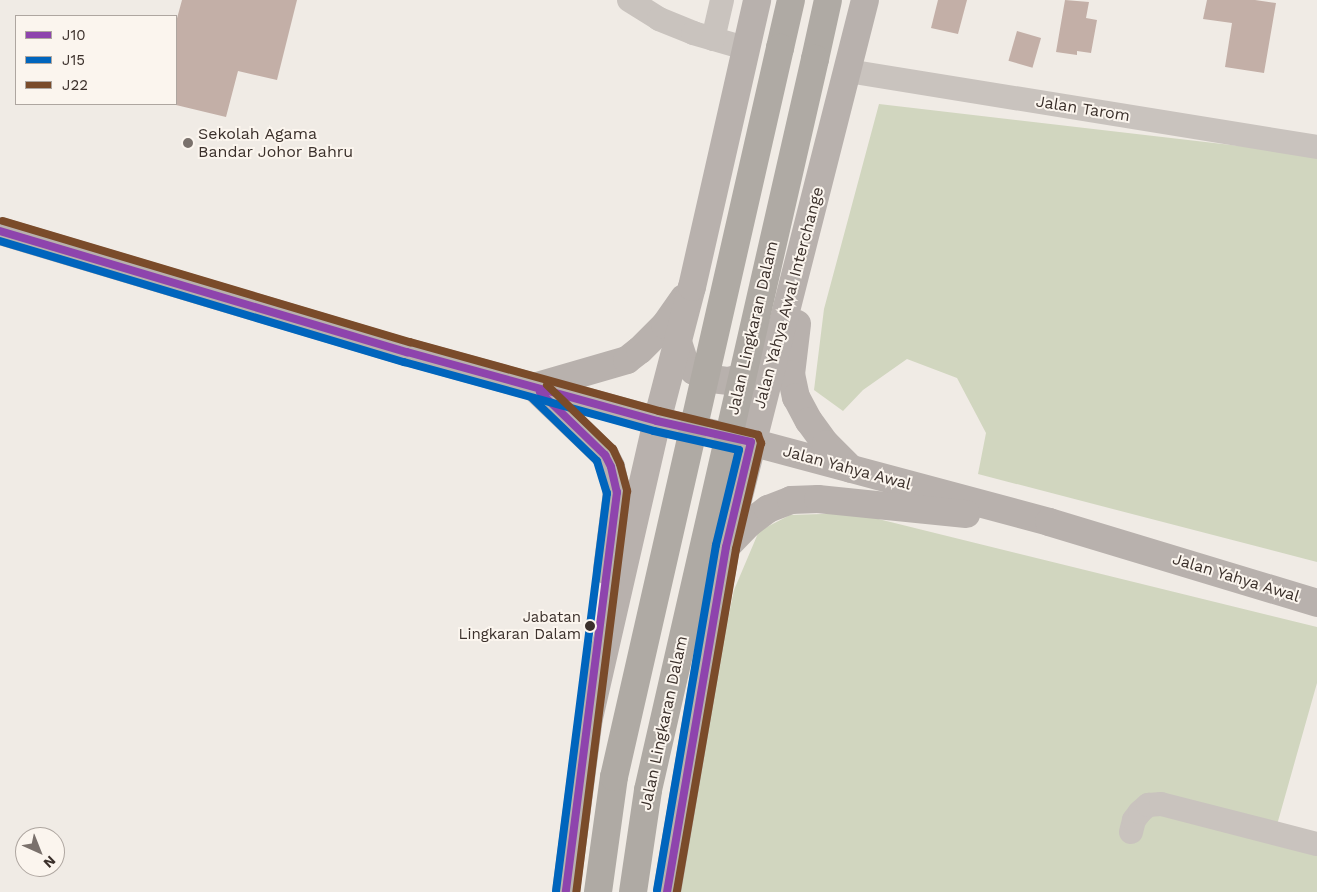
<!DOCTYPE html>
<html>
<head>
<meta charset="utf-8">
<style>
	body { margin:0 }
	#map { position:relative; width:1317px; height:892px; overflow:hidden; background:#f0ebe5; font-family:"Work Sans",sans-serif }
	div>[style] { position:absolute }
	.green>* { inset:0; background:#d1d6bf }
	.building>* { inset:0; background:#c3afa7; transform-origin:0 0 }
	.minor>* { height:24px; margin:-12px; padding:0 12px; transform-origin:12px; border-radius:12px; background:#c9c3be }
	.major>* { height:28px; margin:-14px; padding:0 14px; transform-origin:14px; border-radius:14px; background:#b8b1ad }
	.highway>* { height:28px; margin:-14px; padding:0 14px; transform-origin:14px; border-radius:14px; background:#afaaa4 }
	.highway-bridge>* { height:28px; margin:-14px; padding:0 14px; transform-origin:14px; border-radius:14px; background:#afaaa4 }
	.bus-1>* { height:8px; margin:-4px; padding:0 4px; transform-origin:4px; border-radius:4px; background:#8e44ad }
	.bus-2>* { height:8px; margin:-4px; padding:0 4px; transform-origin:4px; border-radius:4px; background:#0065bd }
	.bus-3>* { height:8px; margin:-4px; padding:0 4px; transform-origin:4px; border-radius:4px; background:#7a4b2a }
	.dots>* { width:14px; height:14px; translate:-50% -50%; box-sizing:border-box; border:2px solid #fbf5ee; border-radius:50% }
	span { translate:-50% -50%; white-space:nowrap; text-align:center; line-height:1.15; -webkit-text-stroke:4px #fbf5ee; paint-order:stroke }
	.bus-label { font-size:15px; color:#3b302b }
	.right { translate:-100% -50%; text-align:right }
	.street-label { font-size:16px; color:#3b302b }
	.poi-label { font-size:16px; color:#3b302b }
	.left { translate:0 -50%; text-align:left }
	.legend { position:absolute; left:15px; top:15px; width:162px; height:90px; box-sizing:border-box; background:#fbf5ee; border:1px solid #aea6a0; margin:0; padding:6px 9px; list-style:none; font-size:15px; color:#3b302b }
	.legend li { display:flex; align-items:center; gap:10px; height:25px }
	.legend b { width:25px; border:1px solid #aea6a0 }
	.north { position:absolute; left:15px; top:827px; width:50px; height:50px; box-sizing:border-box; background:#fbf5ee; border:1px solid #aea6a0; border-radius:50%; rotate:136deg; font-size:14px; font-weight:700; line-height:20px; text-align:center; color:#3b302b }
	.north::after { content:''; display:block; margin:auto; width:18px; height:22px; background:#7a716c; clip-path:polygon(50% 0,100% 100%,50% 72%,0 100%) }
</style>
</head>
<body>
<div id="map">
	<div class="green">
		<i style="clip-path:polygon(879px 104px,1317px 155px,1317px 562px,978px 474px,986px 433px,957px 378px,907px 359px,863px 390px,843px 411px,814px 390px,824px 309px)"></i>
		<i style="clip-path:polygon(854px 513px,1317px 627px,1317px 683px,1273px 839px,1317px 846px,1317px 892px,679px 892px,709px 710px,734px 590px,759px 531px,790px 515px)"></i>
	</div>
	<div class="building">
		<i style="clip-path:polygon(182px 0,297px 0,277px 80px,238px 71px,226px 117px,176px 105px,176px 22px)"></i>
		<i style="clip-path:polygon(938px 0,967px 0,958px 34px,931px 28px)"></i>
		<i style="clip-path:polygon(1065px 0,1089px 2px,1086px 18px,1097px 20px,1091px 53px,1077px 51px,1077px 55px,1056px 52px)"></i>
		<i style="clip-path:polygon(1207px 0,1255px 0,1276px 3px,1264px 73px,1225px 67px,1232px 23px,1203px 19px)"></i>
		<i style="left:1017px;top:31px;width:25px;height:31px;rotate:16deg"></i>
	</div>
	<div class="minor">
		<i style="left:629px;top:0;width:36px;rotate:32deg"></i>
		<i style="left:659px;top:19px;width:37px;rotate:22deg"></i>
		<i style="left:693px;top:33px;width:54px;rotate:16.1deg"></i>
		<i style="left:713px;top:39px;width:40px;rotate:-77deg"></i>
		<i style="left:848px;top:71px;width:475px;rotate:9.2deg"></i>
		<i style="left:1131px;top:832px;width:12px;rotate:-76deg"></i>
		<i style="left:1134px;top:820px;width:10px;rotate:-53deg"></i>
		<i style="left:1140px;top:812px;width:11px;rotate:-41deg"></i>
		<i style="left:1148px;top:805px;width:13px;rotate:-4deg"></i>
		<i style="left:1161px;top:804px;width:161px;rotate:14.4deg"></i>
	</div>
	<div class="major">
		<i style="left:0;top:231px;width:425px;rotate:16.6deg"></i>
		<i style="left:407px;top:352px;width:259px;rotate:15.4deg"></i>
		<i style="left:657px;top:421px;width:96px;rotate:12.6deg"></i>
		<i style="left:751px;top:442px;width:309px;rotate:15deg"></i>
		<i style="left:1049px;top:522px;width:280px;rotate:16.8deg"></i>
		<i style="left:797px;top:324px;width:50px;rotate:96.8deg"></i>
		<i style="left:791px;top:374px;width:24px;rotate:78deg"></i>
		<i style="left:796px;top:397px;width:27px;rotate:62deg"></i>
		<i style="left:809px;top:421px;width:29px;rotate:54deg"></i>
		<i style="left:826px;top:444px;width:35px;rotate:45deg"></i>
		<i style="left:678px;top:342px;width:20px;rotate:72deg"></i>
		<i style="left:684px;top:361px;width:14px;rotate:45deg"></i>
		<i style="left:694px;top:371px;width:20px;rotate:24deg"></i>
		<i style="left:712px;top:379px;width:17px;rotate:7deg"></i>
		<i style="left:729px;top:381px;width:19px;rotate:-16deg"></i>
		<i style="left:747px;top:376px;width:18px;rotate:-34deg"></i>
		<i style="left:534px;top:387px;width:97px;rotate:-16.2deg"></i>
		<i style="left:627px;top:360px;width:16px;rotate:-38deg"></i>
		<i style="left:640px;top:350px;width:35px;rotate:-45deg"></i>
		<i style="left:665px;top:325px;width:33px;rotate:-55deg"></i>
		<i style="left:538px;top:391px;width:93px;rotate:43.7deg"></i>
		<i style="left:605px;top:455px;width:13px;rotate:63deg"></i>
		<i style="left:611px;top:467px;width:26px;rotate:77deg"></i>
		<i style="left:617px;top:492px;width:79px;rotate:97.3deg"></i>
		<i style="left:726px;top:547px;width:32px;rotate:-46deg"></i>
		<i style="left:748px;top:524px;width:25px;rotate:-37deg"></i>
		<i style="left:768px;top:509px;width:25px;rotate:-21deg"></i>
		<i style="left:791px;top:500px;width:27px;rotate:-2deg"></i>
		<i style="left:818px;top:499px;width:149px;rotate:5.8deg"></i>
		<i style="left:566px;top:892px;width:176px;rotate:-82.5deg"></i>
		<i style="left:589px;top:718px;width:305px;rotate:-77.1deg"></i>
		<i style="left:657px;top:421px;width:138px;rotate:-75.4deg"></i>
		<i style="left:692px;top:287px;width:294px;rotate:-77.2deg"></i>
		<i style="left:667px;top:892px;width:350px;rotate:-80.3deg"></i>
		<i style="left:726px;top:547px;width:564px;rotate:-75.74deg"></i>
	</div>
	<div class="highway">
		<i style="left:780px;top:48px;width:49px;rotate:-77.1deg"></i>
		<i style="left:815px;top:59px;width:60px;rotate:-77.6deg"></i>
		<i style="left:598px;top:892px;width:116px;rotate:-82.1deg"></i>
		<i style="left:633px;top:892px;width:103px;rotate:-81.6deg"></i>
	</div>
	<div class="highway-bridge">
		<i style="left:614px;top:777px;width:748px;rotate:-77.17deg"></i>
		<i style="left:648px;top:790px;width:750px;rotate:-77.13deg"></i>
	</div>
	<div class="bus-1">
		<i style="left:0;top:231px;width:425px;rotate:16.6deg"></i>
		<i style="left:407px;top:352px;width:259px;rotate:15.4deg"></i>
		<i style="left:657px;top:421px;width:96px;rotate:12.6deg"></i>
		<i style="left:751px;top:442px;width:108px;rotate:103.4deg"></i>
		<i style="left:726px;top:547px;width:350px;rotate:99.7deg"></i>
		<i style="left:540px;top:392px;width:91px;rotate:44.1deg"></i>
		<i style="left:605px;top:455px;width:13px;rotate:63deg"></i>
		<i style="left:611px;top:467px;width:26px;rotate:77deg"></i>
		<i style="left:617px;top:492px;width:403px;rotate:97.3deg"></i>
	</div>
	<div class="bus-2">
		<i style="left:0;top:241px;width:422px;rotate:16.7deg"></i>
		<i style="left:404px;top:362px;width:259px;rotate:15.4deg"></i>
		<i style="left:654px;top:431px;width:87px;rotate:12.6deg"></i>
		<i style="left:739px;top:450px;width:98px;rotate:103.6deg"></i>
		<i style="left:716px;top:545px;width:350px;rotate:99.7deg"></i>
		<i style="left:533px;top:399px;width:89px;rotate:44.1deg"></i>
		<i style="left:597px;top:461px;width:34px;rotate:73deg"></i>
		<i style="left:607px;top:493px;width:401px;rotate:97.3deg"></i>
	</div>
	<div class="bus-3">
		<i style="left:3px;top:221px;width:425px;rotate:16.6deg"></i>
		<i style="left:410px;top:342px;width:258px;rotate:15.5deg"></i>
		<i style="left:659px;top:411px;width:102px;rotate:13.6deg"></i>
		<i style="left:758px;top:435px;width:9px;rotate:69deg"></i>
		<i style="left:761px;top:443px;width:109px;rotate:103.3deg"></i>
		<i style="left:736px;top:549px;width:348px;rotate:99.8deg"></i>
		<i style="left:547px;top:385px;width:92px;rotate:44.1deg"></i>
		<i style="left:613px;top:449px;width:17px;rotate:65deg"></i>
		<i style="left:620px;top:464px;width:28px;rotate:75deg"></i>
		<i style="left:627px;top:491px;width:404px;rotate:97.2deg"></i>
	</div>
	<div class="dots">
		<i style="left:188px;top:143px;background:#7a716c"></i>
		<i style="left:590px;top:626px;background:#3b302b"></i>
	</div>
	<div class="bus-label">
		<span class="right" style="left:581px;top:626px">Jabatan<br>Lingkaran Dalam</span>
	</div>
	<div class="street-label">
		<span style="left:1083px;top:109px;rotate:9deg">Jalan Tarom</span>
		<span style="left:789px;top:298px;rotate:-75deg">Jalan Yahya Awal Interchange</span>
		<span style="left:753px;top:328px;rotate:-77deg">Jalan Lingkaran Dalam</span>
		<span style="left:847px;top:468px;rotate:15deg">Jalan Yahya Awal</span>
		<span style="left:1236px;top:578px;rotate:17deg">Jalan Yahya Awal</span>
		<span style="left:664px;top:723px;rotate:-78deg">Jalan Lingkaran Dalam</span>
	</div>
	<div class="poi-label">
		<span class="left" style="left:198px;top:143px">Sekolah Agama<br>Bandar Johor Bahru</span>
	</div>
	<ul class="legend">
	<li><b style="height:6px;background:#8e44ad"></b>J10</li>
	<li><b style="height:6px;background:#0065bd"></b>J15</li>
	<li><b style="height:6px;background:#7a4b2a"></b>J22</li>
	</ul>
	<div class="north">N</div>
</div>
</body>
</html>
